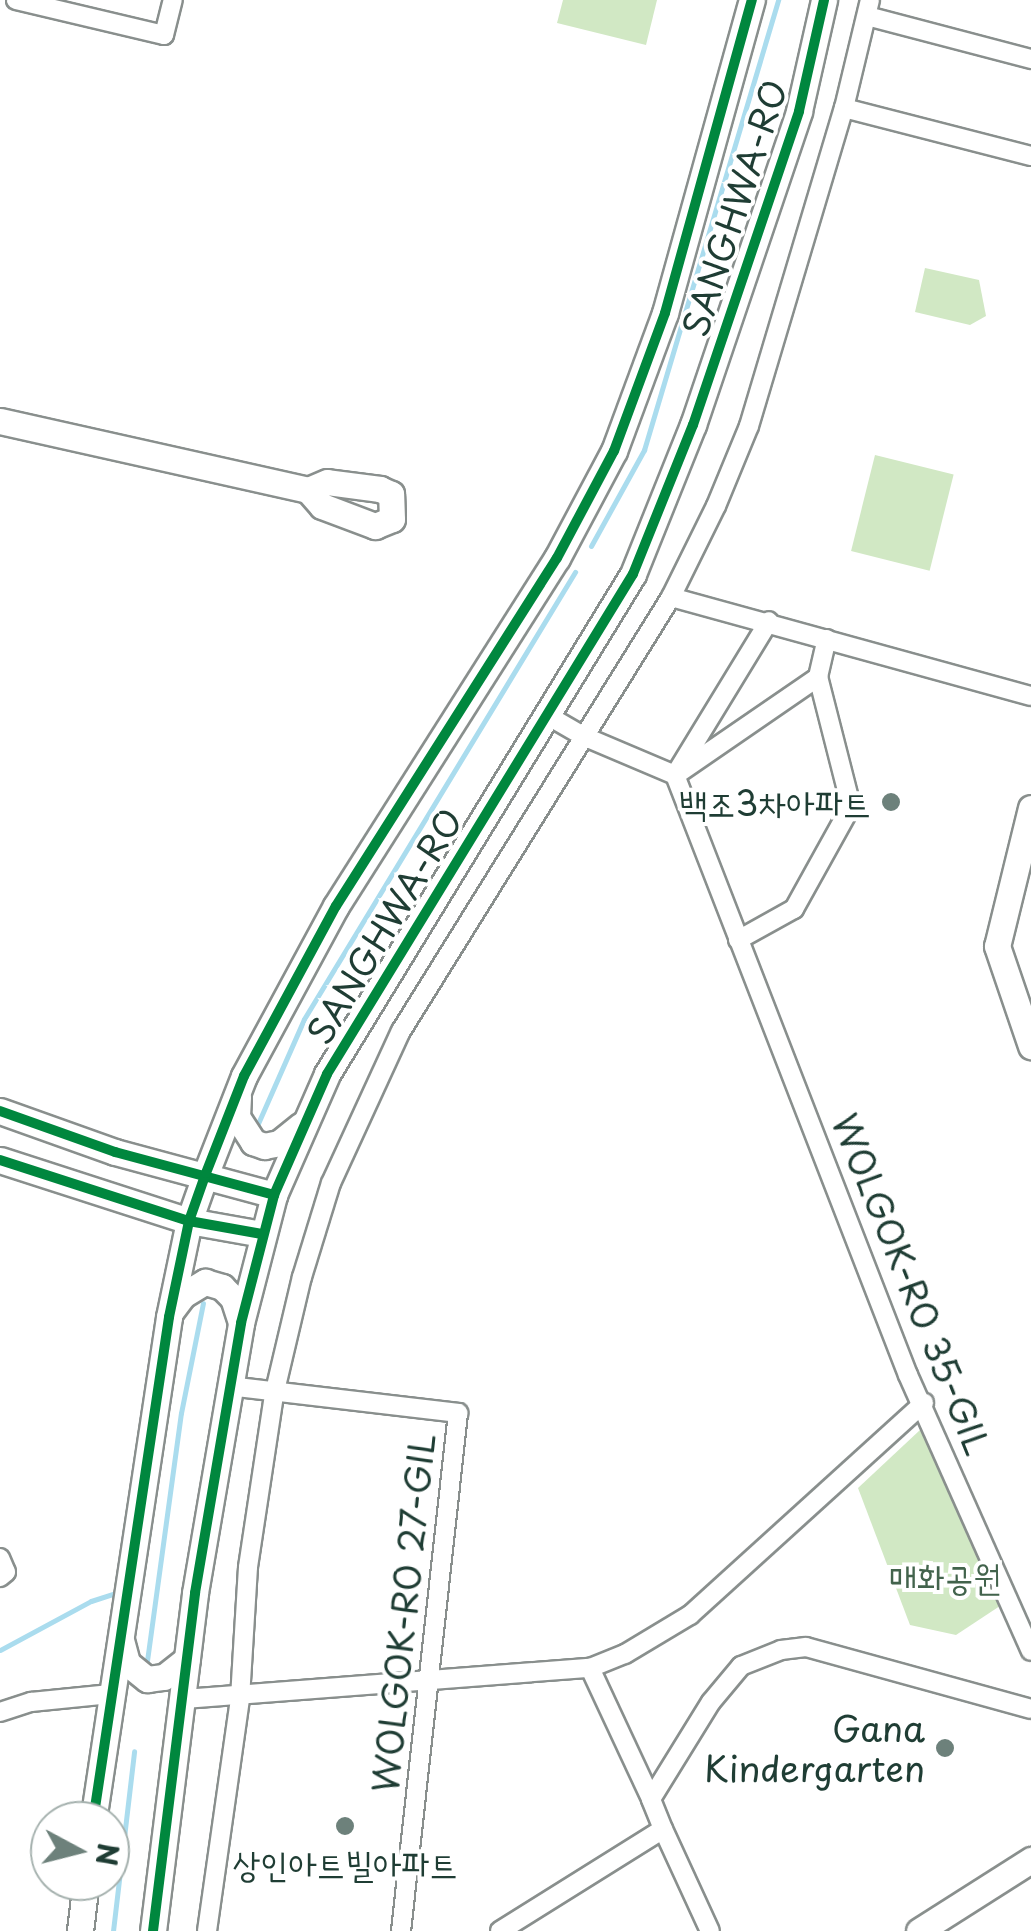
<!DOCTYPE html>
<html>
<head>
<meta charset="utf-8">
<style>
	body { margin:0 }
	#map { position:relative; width:1031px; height:1931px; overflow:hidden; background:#fff; font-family:"Playpen Sans","Poor Story",sans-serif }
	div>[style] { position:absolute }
	.green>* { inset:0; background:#d1e8c4; transform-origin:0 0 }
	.stream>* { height:5px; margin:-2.5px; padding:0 2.5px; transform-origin:2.5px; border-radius:2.5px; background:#aadcee }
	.roads { filter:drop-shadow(2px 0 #898f8d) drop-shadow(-2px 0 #898f8d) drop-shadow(0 2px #898f8d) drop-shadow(0 -2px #898f8d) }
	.street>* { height:18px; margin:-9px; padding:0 9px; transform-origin:9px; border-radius:9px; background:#fff }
	.secondary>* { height:25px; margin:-12.5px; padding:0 12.5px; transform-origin:12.5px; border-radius:12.5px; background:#fff }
	.cycleway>* { height:10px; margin:-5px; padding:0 5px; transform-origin:5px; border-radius:5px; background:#00873e }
	.dots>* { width:28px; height:28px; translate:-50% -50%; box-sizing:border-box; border:5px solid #fff; border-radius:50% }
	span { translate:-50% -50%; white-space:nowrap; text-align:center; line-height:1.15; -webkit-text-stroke:8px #fff; paint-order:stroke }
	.street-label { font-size:35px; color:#1f3d34 }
	.poi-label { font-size:35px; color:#1f3d34 }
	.right { translate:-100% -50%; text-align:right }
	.park-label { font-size:35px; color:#42634c }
	.north { position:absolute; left:30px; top:1801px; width:100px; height:100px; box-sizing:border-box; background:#fff; border:2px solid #a5b1ae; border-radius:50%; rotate:97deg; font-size:28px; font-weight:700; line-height:40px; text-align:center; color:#1f3d34 }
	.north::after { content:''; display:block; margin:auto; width:35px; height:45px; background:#6d817b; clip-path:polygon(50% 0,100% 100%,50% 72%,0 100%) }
</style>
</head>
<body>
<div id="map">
	<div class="green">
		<i style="clip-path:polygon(563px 0,657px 0,646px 45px,557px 23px)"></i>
		<i style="clip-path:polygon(925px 268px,979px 280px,986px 316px,970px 325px,915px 312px)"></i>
		<i style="left:875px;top:455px;width:81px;height:99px;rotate:14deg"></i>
		<i style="clip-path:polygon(920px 1430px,937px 1431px,1009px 1600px,956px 1635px,910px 1625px,858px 1488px)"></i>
	</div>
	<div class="stream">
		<i style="left:591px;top:546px;width:110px;rotate:-61.1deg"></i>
		<i style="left:644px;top:450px;width:470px;rotate:-73.4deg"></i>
		<i style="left:256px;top:1128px;width:119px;rotate:-66.2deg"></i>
		<i style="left:304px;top:1019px;width:523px;rotate:-58.77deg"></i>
		<i style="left:0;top:1650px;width:103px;rotate:-28.3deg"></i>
		<i style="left:91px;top:1601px;width:28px;rotate:-18deg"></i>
		<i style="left:146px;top:1668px;width:257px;rotate:-82.2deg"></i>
		<i style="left:181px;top:1413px;width:112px;rotate:-78.7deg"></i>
		<i style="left:113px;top:1931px;width:181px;rotate:-83.3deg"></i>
	</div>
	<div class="roads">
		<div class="street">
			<i style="left:16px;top:0;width:152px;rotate:13.3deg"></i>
			<i style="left:164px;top:35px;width:36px;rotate:-76deg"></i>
			<i style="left:867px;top:16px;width:170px;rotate:14.7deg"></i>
			<i style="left:844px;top:108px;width:193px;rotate:14.4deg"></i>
			<i style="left:671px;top:597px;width:373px;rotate:15.4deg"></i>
			<i style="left:545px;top:714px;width:44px;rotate:30.1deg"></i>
			<i style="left:583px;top:736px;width:100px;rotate:23deg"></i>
			<i style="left:675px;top:775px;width:644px;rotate:68.78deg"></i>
			<i style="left:908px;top:1375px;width:302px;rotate:66deg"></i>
			<i style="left:680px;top:772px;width:168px;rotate:-34.5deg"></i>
			<i style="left:675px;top:775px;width:180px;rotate:-58.6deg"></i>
			<i style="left:738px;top:940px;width:64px;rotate:-29deg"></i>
			<i style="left:794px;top:909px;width:118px;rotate:-61deg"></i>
			<i style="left:851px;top:806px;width:133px;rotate:-104.3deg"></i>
			<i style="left:818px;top:677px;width:39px;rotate:-77deg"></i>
			<i style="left:229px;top:1386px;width:231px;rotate:6.7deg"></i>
			<i style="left:458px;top:1413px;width:521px;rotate:96.28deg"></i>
			<i style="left:0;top:1558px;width:15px;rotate:67deg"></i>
			<i style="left:6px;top:1572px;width:8px;rotate:140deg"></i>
			<i style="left:590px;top:1668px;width:145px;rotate:65deg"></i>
			<i style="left:184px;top:1699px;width:407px;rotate:-4.4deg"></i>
			<i style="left:590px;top:1668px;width:38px;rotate:-22deg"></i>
			<i style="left:625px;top:1654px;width:76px;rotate:-31deg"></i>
			<i style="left:690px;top:1615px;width:316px;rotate:-42.2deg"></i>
			<i style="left:0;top:1712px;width:33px;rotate:-18deg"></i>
			<i style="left:31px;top:1702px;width:80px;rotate:-5.7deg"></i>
			<i style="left:663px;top:1829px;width:112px;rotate:65.3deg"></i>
			<i style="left:207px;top:1931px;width:235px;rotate:-81.9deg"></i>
			<i style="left:240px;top:1698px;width:131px;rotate:-86.5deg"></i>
			<i style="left:248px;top:1567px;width:174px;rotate:-81.4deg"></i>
			<i style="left:274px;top:1395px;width:121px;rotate:-76.7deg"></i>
			<i style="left:302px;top:1277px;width:98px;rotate:-72.9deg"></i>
			<i style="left:331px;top:1183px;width:167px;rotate:-65.3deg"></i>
			<i style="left:401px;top:1031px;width:511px;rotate:-58.11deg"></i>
			<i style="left:671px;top:597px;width:102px;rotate:-63.7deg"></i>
			<i style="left:716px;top:506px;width:87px;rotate:-67.6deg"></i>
			<i style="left:749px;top:426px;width:332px;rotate:-73.4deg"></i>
			<i style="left:844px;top:108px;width:111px;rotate:-76.5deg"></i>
			<i style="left:500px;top:1931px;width:192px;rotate:-32deg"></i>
			<i style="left:663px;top:1829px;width:32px;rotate:-112deg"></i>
			<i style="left:651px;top:1799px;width:114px;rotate:-58.3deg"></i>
			<i style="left:711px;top:1702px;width:47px;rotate:-50.2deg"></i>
			<i style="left:741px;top:1666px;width:43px;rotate:-21.8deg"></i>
			<i style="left:781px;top:1650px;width:25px;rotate:-7deg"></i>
			<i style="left:806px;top:1647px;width:233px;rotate:15.4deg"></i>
		</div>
		<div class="secondary">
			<i style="left:0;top:421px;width:316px;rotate:12.6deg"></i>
			<i style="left:308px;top:490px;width:21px;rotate:49deg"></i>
			<i style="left:322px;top:506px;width:57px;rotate:20.7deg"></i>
			<i style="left:375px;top:526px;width:18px;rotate:-22deg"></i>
			<i style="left:392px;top:519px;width:25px;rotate:-92deg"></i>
			<i style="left:391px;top:494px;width:12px;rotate:-156deg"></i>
			<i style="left:380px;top:489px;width:53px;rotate:-172.5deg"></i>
			<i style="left:327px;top:482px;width:21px;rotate:157deg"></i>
			<i style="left:1031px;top:808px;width:142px;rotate:103.8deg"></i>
			<i style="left:997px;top:946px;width:106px;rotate:71.2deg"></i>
			<i style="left:238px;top:1097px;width:20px;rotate:93deg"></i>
			<i style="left:237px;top:1117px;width:30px;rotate:57deg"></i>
			<i style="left:253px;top:1142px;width:12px;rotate:20deg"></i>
			<i style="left:264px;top:1146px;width:15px;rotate:-11deg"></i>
			<i style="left:279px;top:1143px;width:28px;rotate:-39deg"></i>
			<i style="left:0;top:1111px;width:122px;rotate:19.6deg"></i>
			<i style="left:115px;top:1152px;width:165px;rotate:15.1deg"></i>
			<i style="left:0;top:1160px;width:199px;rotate:17.9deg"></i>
			<i style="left:189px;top:1221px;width:74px;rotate:10.1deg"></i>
			<i style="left:171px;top:1311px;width:20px;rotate:-53deg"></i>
			<i style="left:183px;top:1295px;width:26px;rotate:-31deg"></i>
			<i style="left:205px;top:1282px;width:18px;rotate:16deg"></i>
			<i style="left:222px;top:1287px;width:16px;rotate:45deg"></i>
			<i style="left:233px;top:1298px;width:26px;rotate:72deg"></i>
			<i style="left:121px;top:1640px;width:24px;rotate:75deg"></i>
			<i style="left:127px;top:1663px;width:26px;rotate:39deg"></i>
			<i style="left:147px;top:1679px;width:17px;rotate:-7deg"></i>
			<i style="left:164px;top:1677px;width:29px;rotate:-38deg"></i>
			<i style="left:93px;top:1821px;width:510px;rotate:-81.42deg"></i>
			<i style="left:169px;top:1317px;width:98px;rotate:-78.2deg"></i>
			<i style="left:189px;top:1221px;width:51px;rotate:-70.5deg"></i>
			<i style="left:206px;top:1173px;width:104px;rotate:-68.6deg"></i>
			<i style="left:244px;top:1076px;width:193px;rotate:-61.6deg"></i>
			<i style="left:336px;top:906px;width:412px;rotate:-57.6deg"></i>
			<i style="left:557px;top:558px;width:121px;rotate:-62deg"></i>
			<i style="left:614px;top:451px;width:147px;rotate:-69.7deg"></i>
			<i style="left:665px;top:313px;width:325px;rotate:-74.5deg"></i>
			<i style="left:80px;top:1931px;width:50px;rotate:-83.2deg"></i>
			<i style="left:153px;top:1931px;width:341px;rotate:-82.9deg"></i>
			<i style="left:195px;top:1593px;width:274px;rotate:-80.3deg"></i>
			<i style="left:241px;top:1323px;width:132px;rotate:-75.5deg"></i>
			<i style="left:274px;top:1195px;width:132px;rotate:-66.3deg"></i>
			<i style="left:327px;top:1074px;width:586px;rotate:-58.53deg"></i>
			<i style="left:633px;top:574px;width:161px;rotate:-68.1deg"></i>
			<i style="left:693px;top:425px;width:331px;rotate:-71.3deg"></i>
			<i style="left:799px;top:111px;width:114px;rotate:-77.3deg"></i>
			<i style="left:919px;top:1931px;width:133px;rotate:-32.4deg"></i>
		</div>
	</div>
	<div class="cycleway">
		<i style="left:0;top:1111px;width:122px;rotate:19.6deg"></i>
		<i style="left:115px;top:1152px;width:165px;rotate:15.1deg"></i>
		<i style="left:0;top:1160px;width:199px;rotate:17.9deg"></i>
		<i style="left:189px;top:1221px;width:74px;rotate:10.1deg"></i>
		<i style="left:93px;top:1821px;width:510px;rotate:-81.42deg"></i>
		<i style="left:169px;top:1317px;width:98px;rotate:-78.2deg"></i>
		<i style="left:189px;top:1221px;width:51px;rotate:-70.5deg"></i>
		<i style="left:206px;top:1173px;width:104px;rotate:-68.6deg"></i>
		<i style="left:244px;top:1076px;width:193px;rotate:-61.6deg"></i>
		<i style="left:336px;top:906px;width:412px;rotate:-57.6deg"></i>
		<i style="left:557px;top:558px;width:121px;rotate:-62deg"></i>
		<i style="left:614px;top:451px;width:147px;rotate:-69.7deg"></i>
		<i style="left:665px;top:313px;width:325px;rotate:-74.5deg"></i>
		<i style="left:153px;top:1931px;width:341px;rotate:-82.9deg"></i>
		<i style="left:195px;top:1593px;width:274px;rotate:-80.3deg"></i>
		<i style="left:241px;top:1323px;width:132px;rotate:-75.5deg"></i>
		<i style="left:274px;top:1195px;width:132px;rotate:-66.3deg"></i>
		<i style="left:327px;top:1074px;width:586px;rotate:-58.53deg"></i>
		<i style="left:633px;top:574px;width:161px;rotate:-68.1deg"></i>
		<i style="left:693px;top:425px;width:331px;rotate:-71.3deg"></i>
		<i style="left:799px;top:111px;width:114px;rotate:-77.3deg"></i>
	</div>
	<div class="dots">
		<i style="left:891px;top:802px;background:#6d817b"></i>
		<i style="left:945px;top:1748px;background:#6d817b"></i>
		<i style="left:345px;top:1826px;background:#6d817b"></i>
	</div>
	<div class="street-label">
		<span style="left:734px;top:208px;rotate:-72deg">SANGHWA-RO</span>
		<span style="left:384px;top:926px;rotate:-59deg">SANGHWA-RO</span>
		<span style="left:912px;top:1284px;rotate:68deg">WOLGOK-RO 35-GIL</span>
		<span style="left:403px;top:1613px;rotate:-84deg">WOLGOK-RO 27-GIL</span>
	</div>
	<div class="poi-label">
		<span class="right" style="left:871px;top:802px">백조3차아파트</span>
		<span class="right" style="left:925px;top:1748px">Gana<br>Kindergarten</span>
		<span style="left:345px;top:1863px">상인아트빌아파트</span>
	</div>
	<div class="park-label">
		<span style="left:945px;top:1576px">매화공원</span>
	</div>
	<div class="north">N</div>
</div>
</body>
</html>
